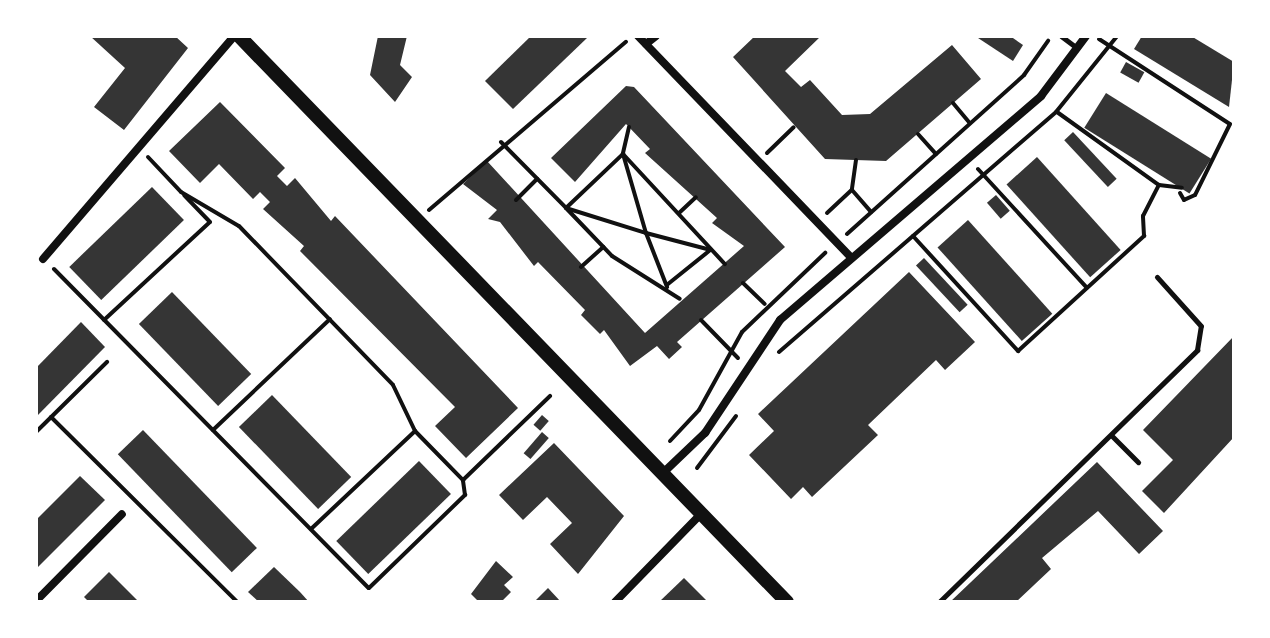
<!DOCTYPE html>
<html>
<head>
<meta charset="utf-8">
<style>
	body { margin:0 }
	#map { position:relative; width:1270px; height:638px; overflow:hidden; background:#fff; font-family:"PT Sans Narrow",sans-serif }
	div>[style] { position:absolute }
	.building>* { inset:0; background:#353535; transform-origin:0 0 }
	.path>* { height:4px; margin:-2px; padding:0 2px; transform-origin:2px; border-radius:2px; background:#111 }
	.service>* { height:5px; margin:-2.5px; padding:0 2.5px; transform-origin:2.5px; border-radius:2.5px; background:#111 }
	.minor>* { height:8px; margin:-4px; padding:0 4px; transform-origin:4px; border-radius:4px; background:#111 }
	.secondary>* { height:14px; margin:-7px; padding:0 7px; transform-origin:7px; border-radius:7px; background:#111 }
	span { translate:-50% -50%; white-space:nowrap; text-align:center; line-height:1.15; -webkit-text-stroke:6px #fff; paint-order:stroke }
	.frame { position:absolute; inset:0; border:38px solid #fff; pointer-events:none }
</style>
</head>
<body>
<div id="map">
	<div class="building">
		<i style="clip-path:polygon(90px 36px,175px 36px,188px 48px,124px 130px,94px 107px,125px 68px)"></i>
		<i style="clip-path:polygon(378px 36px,407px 36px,400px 65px,412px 77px,395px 102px,370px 75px)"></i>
		<i style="clip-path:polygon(531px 36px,587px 38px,513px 109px,485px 81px)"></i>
		<i style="clip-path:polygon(755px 36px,821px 36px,785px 71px,801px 87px,810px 80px,842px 115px,870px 114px,952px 45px,981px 79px,886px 161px,825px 159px,733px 57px)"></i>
		<i style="clip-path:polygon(975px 36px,1010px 36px,1023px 45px,1013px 61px)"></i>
		<i style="clip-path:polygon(1142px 36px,1191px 36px,1234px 62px,1229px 107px,1134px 49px)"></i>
		<i style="left:1126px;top:62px;width:21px;height:12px;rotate:29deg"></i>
		<i style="clip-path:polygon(626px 86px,634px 87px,785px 247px,677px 342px,682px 347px,669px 359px,657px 346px,630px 366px,604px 330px,600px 334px,581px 315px,585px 310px,538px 262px,534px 266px,500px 222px,488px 219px,497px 210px,463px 184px,487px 161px,645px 333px,744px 246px,712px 223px,717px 218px,645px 153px,650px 149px,626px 124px,575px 182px,551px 158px)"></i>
		<i style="left:1106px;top:93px;width:124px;height:41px;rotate:32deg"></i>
		<i style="clip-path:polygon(220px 102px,285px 168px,277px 176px,287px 186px,295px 178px,331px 221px,335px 216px,518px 408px,466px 458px,435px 426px,455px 407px,300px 251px,304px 246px,263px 209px,270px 202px,260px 192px,253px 199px,219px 164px,200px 183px,169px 151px)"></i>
		<i style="left:1073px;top:132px;width:64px;height:12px;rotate:47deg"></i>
		<i style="left:1037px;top:157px;width:125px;height:41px;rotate:48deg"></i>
		<i style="left:152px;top:187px;width:46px;height:115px;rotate:46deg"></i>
		<i style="left:996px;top:195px;width:21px;height:12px;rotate:49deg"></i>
		<i style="left:968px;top:220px;width:126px;height:41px;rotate:48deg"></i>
		<i style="left:924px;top:258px;width:64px;height:11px;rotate:47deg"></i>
		<i style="clip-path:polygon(909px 272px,975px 342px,945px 370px,936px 360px,868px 425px,878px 435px,812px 497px,803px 487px,791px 499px,749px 455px,774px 431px,758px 414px)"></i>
		<i style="left:172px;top:292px;width:114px;height:46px;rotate:46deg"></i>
		<i style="clip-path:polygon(81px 322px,105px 347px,36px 417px,36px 368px)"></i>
		<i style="clip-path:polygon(1234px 336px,1234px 437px,1164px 513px,1142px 491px,1173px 460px,1143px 430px)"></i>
		<i style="left:272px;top:395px;width:114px;height:46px;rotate:46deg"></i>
		<i style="left:542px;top:415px;width:9px;height:13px;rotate:41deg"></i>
		<i style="left:143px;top:430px;width:164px;height:35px;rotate:46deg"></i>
		<i style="left:542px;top:432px;width:9px;height:28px;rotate:41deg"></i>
		<i style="clip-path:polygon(554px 443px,624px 516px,578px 574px,550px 544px,572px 523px,547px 497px,523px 520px,499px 495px)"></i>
		<i style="left:419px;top:461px;width:46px;height:115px;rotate:46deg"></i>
		<i style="clip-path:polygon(1097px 462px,1163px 531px,1139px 554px,1098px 511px,1042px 558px,1051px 569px,1016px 602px,950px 602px)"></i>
		<i style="clip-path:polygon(80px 476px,105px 500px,36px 569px,36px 520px)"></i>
		<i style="clip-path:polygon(496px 561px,513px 577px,504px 585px,511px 592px,501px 602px,479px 602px,471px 594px)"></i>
		<i style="clip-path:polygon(274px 567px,300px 592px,309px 602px,259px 602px,248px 592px)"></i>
		<i style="clip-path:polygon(109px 572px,139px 602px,89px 602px,84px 597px)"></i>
		<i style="clip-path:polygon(684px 578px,708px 602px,659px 602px)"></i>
		<i style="clip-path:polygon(548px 588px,561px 602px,534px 602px)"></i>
	</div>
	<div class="path">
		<i style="left:1099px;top:39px;width:156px;rotate:33deg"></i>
		<i style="left:1230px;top:124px;width:79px;rotate:116.2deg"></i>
		<i style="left:1195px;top:195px;width:12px;rotate:156deg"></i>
		<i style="left:1184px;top:200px;width:8px;rotate:-120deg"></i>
		<i style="left:953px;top:103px;width:26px;rotate:50deg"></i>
		<i style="left:1057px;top:112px;width:125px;rotate:35.6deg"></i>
		<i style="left:1159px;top:185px;width:23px;rotate:7deg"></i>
		<i style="left:629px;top:127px;width:28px;rotate:103deg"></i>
		<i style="left:623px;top:154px;width:82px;rotate:73.8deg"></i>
		<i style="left:646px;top:233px;width:67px;rotate:14.7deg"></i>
		<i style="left:918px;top:134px;width:27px;rotate:48deg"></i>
		<i style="left:501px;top:142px;width:93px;rotate:45.4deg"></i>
		<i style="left:566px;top:208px;width:79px;rotate:-43.5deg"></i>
		<i style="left:623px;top:154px;width:150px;rotate:47.2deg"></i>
		<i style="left:767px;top:153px;width:37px;rotate:-44deg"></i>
		<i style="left:148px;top:157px;width:48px;rotate:46.7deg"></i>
		<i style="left:181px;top:192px;width:67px;rotate:30.4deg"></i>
		<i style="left:239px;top:226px;width:221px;rotate:45.9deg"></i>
		<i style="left:393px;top:385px;width:51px;rotate:64.4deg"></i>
		<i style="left:415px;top:431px;width:69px;rotate:45.6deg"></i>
		<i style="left:856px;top:160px;width:30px;rotate:98deg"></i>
		<i style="left:852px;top:190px;width:29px;rotate:49deg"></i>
		<i style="left:978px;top:169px;width:161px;rotate:47.5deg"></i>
		<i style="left:516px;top:200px;width:30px;rotate:-45deg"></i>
		<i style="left:566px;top:208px;width:66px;rotate:46.2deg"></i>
		<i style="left:612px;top:256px;width:80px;rotate:32.3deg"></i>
		<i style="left:569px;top:209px;width:81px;rotate:17.3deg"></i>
		<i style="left:646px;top:233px;width:58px;rotate:68.7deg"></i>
		<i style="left:429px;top:210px;width:259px;rotate:-40.5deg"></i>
		<i style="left:679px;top:213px;width:23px;rotate:-43deg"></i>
		<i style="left:827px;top:213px;width:34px;rotate:-43deg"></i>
		<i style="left:847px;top:234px;width:238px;rotate:-41.9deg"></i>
		<i style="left:1024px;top:75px;width:42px;rotate:-54.8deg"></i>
		<i style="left:913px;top:236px;width:156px;rotate:47.6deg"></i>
		<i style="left:1018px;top:351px;width:171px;rotate:-42.4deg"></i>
		<i style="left:1144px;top:236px;width:20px;rotate:-93deg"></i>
		<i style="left:1143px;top:216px;width:35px;rotate:-63deg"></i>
		<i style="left:581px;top:267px;width:30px;rotate:-42deg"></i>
		<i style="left:54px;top:269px;width:448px;rotate:45.4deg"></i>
		<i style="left:369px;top:588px;width:134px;rotate:-44.1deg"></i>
		<i style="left:465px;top:495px;width:15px;rotate:-98deg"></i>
		<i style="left:463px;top:480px;width:121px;rotate:-44deg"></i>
		<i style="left:743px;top:283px;width:30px;rotate:44deg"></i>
		<i style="left:668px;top:284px;width:53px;rotate:-38.8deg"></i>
		<i style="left:104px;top:320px;width:144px;rotate:-42.8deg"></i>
		<i style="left:210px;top:222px;width:37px;rotate:-134deg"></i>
		<i style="left:701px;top:320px;width:53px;rotate:45.8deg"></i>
		<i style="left:779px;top:352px;width:367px;rotate:-40.9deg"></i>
		<i style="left:1056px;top:112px;width:97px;rotate:-51.2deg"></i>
		<i style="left:51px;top:417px;width:262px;rotate:44.8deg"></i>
		<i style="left:213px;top:430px;width:161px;rotate:-43.5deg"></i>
		<i style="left:36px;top:432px;width:100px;rotate:-44.6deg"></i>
		<i style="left:670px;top:441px;width:42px;rotate:-46.9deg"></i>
		<i style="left:699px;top:410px;width:89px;rotate:-61.1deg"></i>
		<i style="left:742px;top:332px;width:115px;rotate:-43.6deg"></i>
		<i style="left:697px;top:468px;width:65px;rotate:-53.1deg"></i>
		<i style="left:311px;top:529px;width:143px;rotate:-43.3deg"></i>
	</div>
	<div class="service">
		<i style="left:1061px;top:36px;width:20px;rotate:37deg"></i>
		<i style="left:1112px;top:436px;width:37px;rotate:45deg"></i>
		<i style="left:939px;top:602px;width:361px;rotate:-44.3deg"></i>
		<i style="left:1197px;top:350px;width:24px;rotate:-81deg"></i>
		<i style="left:1201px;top:326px;width:66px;rotate:-131.9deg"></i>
	</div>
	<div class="minor">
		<i style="left:638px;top:36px;width:308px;rotate:46.1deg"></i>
		<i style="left:646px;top:44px;width:13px;rotate:-39deg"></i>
		<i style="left:43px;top:259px;width:294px;rotate:-49.4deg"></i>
		<i style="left:664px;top:472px;width:57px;rotate:-43.6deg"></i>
		<i style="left:705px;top:433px;width:136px;rotate:-56.4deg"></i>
		<i style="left:780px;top:320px;width:344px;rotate:-40.6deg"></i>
		<i style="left:1041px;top:96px;width:75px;rotate:-53.1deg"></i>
		<i style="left:36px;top:601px;width:122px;rotate:-45.3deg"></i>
		<i style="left:615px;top:602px;width:124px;rotate:-45.7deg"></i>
	</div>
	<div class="secondary">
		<i style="left:239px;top:36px;width:788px;rotate:45.93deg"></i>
	</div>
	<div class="frame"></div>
</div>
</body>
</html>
